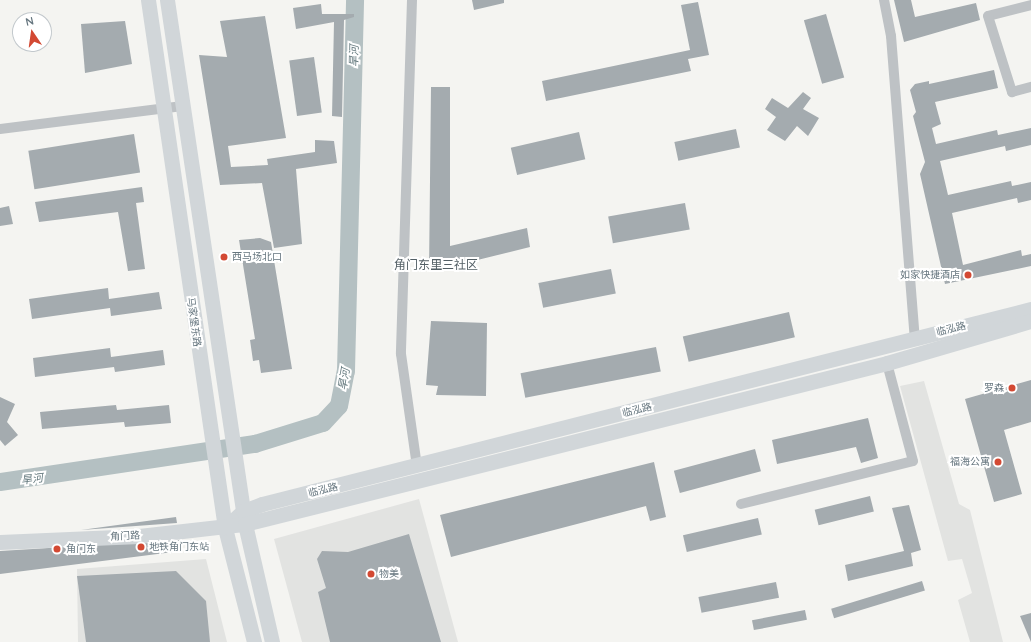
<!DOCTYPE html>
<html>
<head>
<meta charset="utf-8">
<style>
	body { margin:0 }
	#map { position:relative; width:1031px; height:642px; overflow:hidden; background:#f4f4f1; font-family:Quicksand,"Noto Sans SC",sans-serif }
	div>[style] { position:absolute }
	.built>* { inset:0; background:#e2e3e1 }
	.river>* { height:18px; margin:-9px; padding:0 9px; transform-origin:9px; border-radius:9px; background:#b4c0c2 }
	.building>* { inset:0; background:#a4abaf; transform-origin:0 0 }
	.street>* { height:10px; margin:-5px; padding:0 5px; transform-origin:5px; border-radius:5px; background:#bec2c5 }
	.secondary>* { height:15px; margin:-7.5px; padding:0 7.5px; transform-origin:7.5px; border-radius:7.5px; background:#d1d6d9 }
	.dots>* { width:11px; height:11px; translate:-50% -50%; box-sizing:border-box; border:2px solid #fff; border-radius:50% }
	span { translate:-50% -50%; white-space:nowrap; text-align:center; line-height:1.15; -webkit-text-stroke:4px #fff; paint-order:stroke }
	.poi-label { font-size:10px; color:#66767f }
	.left { translate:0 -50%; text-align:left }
	.right { translate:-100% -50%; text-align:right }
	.street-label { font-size:10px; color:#66767f }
	.water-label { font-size:11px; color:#62777c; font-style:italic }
	.quarter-label { font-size:12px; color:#535f65 }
	.north { position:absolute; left:12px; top:12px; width:40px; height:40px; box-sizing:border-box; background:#fff; border:1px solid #c2c8cc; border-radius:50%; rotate:347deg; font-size:11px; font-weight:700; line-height:16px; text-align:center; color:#66767f }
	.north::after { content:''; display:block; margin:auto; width:14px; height:18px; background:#d34933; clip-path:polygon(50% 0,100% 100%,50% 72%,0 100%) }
</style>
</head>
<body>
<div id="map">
	<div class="built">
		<i style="clip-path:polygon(924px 381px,959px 504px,970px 510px,1003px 642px,970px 642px,958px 600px,972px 593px,962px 559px,948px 561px,900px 386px)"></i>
		<i style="clip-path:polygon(419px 499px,458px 642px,302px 642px,274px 539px)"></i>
		<i style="clip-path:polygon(206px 559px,227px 642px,78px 642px,77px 569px)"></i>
	</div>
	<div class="river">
		<i style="left:0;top:482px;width:258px;rotate:-8.5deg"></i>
		<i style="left:255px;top:444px;width:71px;rotate:-17.2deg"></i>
		<i style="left:323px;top:423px;width:23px;rotate:-47deg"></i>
		<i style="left:339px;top:406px;width:36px;rotate:-79deg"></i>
		<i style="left:346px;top:371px;width:371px;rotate:-88.6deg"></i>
	</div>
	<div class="building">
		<i style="clip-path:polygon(472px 0,504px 0,504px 3px,474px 10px)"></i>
		<i style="clip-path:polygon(894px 0,911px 0,915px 17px,976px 3px,980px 20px,904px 42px)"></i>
		<i style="clip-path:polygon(698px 2px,709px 55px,688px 59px,691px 71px,546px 101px,542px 81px,690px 50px,681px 5px)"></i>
		<i style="clip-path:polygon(321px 4px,322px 14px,354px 14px,354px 17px,344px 20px,342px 117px,332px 116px,334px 22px,296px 29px,293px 8px)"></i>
		<i style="left:826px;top:14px;width:66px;height:23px;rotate:74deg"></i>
		<i style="clip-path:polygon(265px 16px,286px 138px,228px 146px,231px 167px,268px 165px,267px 159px,315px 152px,315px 140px,334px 141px,337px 163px,296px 169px,302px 244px,274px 248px,262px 183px,220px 185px,199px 55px,227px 57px,220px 21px)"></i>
		<i style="clip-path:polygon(125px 21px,132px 64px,85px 73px,81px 24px)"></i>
		<i style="left:314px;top:57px;width:56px;height:25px;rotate:82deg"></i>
		<i style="clip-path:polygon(994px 70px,998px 88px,935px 102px,941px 124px,932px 128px,936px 144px,997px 130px,998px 135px,1031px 128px,1031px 145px,1006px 151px,1005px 146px,940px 161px,948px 195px,1011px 181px,1012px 186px,1031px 182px,1031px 200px,1018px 203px,1017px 198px,952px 213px,963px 265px,1021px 250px,1022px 256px,1031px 254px,1031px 266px,945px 284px,920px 174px,925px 162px,913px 116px,916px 112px,910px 90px,915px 84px,929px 81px,929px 84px)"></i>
		<i style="clip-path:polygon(431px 87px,450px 87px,450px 246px,527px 228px,530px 247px,429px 272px)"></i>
		<i style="clip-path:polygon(803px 92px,811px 98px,803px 109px,819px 118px,808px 136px,797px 126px,785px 141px,767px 130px,776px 117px,765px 109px,772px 98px,788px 108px)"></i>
		<i style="left:736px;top:129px;width:19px;height:63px;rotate:78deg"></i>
		<i style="left:579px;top:132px;width:28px;height:70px;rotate:77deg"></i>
		<i style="left:134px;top:134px;width:39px;height:107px;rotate:81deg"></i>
		<i style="clip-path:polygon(142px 187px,144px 202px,136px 203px,145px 269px,128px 271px,118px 212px,39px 222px,35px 202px)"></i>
		<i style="left:685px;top:203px;width:27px;height:78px;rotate:80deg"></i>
		<i style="clip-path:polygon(9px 206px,13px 224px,0 226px,0 208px)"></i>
		<i style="clip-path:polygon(260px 238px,271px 242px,292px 369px,261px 373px,259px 360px,253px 361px,250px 340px,255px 339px,239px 240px)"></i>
		<i style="left:611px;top:269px;width:25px;height:74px;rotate:79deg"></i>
		<i style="clip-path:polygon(108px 288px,109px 299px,159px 292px,162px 309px,111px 316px,110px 308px,32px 319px,29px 299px)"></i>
		<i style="left:789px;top:312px;width:26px;height:109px;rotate:77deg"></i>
		<i style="clip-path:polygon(431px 321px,487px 323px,486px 396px,436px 395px,438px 386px,426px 385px)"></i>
		<i style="left:656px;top:347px;width:25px;height:138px;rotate:79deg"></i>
		<i style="clip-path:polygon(110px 348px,111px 357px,163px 350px,165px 365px,115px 372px,114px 367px,35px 377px,33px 358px)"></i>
		<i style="clip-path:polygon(1031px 380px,1031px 422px,1004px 430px,1022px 494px,994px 502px,965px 399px)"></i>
		<i style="clip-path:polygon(0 397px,15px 404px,7px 422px,18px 435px,5px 446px,0 440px)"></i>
		<i style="clip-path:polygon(116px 405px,117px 410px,169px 405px,171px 423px,125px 427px,124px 422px,42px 429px,40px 412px)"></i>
		<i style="clip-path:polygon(868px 418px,878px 458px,861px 463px,856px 447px,777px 464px,772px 440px)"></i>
		<i style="left:755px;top:449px;width:23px;height:84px;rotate:75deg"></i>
		<i style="clip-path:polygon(654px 462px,666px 517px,650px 521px,646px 506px,451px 557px,440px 515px)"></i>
		<i style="left:870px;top:496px;width:16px;height:57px;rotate:76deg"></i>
		<i style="clip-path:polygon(909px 505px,921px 550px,911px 553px,913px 566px,848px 581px,845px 565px,904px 551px,892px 508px)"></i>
		<i style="clip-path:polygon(176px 517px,177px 523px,81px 530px)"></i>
		<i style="left:758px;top:518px;width:17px;height:77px;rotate:77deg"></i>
		<i style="clip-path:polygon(409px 534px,441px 642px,330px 642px,318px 592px,326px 588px,317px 559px,322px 551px,348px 552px)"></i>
		<i style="clip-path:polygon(179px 540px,181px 551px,0 574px,0 551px)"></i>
		<i style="clip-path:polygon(176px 571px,206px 601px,210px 642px,86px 642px,77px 576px)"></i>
		<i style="left:922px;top:581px;width:10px;height:95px;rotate:73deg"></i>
		<i style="left:776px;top:582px;width:16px;height:79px;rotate:79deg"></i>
		<i style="left:805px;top:610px;width:10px;height:54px;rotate:79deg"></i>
		<i style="clip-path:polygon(1031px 613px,1031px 642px,1020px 616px)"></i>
	</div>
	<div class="street">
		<i style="left:412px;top:0;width:354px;rotate:91.8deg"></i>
		<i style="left:401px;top:354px;width:113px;rotate:81.9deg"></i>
		<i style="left:884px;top:0;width:37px;rotate:79deg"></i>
		<i style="left:891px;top:36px;width:303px;rotate:85.5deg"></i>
		<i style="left:1031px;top:5px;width:44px;rotate:165.7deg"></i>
		<i style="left:988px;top:16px;width:80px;rotate:72.5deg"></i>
		<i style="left:1012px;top:92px;width:20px;rotate:-15deg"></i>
		<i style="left:0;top:129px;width:184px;rotate:-7.2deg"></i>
		<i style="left:741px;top:504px;width:177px;rotate:-14deg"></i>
		<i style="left:913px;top:461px;width:101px;rotate:-104.9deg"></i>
	</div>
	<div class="secondary">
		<i style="left:148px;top:0;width:534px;rotate:81.7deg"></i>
		<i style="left:225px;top:528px;width:118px;rotate:75.7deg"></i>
		<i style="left:167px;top:0;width:530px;rotate:81.53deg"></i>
		<i style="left:245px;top:524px;width:121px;rotate:77.1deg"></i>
		<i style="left:225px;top:528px;width:25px;rotate:-43deg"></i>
		<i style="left:243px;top:511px;width:20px;rotate:-20deg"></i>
		<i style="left:262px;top:504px;width:793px;rotate:-14.23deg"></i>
		<i style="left:0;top:542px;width:139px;rotate:-2.5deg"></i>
		<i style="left:139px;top:536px;width:107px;rotate:-6.5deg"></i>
		<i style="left:245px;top:524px;width:662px;rotate:-14.08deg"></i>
		<i style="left:887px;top:363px;width:150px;rotate:-16.3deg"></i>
	</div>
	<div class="dots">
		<i style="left:224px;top:257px;background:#d34933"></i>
		<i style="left:968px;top:275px;background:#d34933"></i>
		<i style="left:1012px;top:388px;background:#d34933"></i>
		<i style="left:998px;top:462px;background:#d34933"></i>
		<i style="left:141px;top:547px;background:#d34933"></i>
		<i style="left:57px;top:549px;background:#d34933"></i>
		<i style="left:371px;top:574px;background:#d34933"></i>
	</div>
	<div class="poi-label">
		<span class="left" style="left:232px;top:257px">西马场北口</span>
		<span class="right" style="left:960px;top:275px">如家快捷酒店</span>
		<span class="right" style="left:1004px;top:388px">罗森</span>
		<span class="right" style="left:990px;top:462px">福海公寓</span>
		<span class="left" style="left:149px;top:547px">地铁角门东站</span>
		<span class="left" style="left:66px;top:549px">角门东</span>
		<span class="left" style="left:379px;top:574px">物美</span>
	</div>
	<div class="street-label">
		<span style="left:194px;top:322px;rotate:82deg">马家堡东路</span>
		<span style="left:951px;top:329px;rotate:-14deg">临泓路</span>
		<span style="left:637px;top:410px;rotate:-14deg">临泓路</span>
		<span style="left:323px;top:490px;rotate:-14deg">临泓路</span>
		<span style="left:125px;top:536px;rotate:-3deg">角门路</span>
	</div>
	<div class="water-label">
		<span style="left:354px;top:56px;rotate:-89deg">旱河</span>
		<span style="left:344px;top:379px;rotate:-80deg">旱河</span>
		<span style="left:32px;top:479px;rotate:-7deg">旱河</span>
	</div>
	<div class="quarter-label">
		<span style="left:436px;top:265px">角门东里三社区</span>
	</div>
	<div class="north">N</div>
</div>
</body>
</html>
